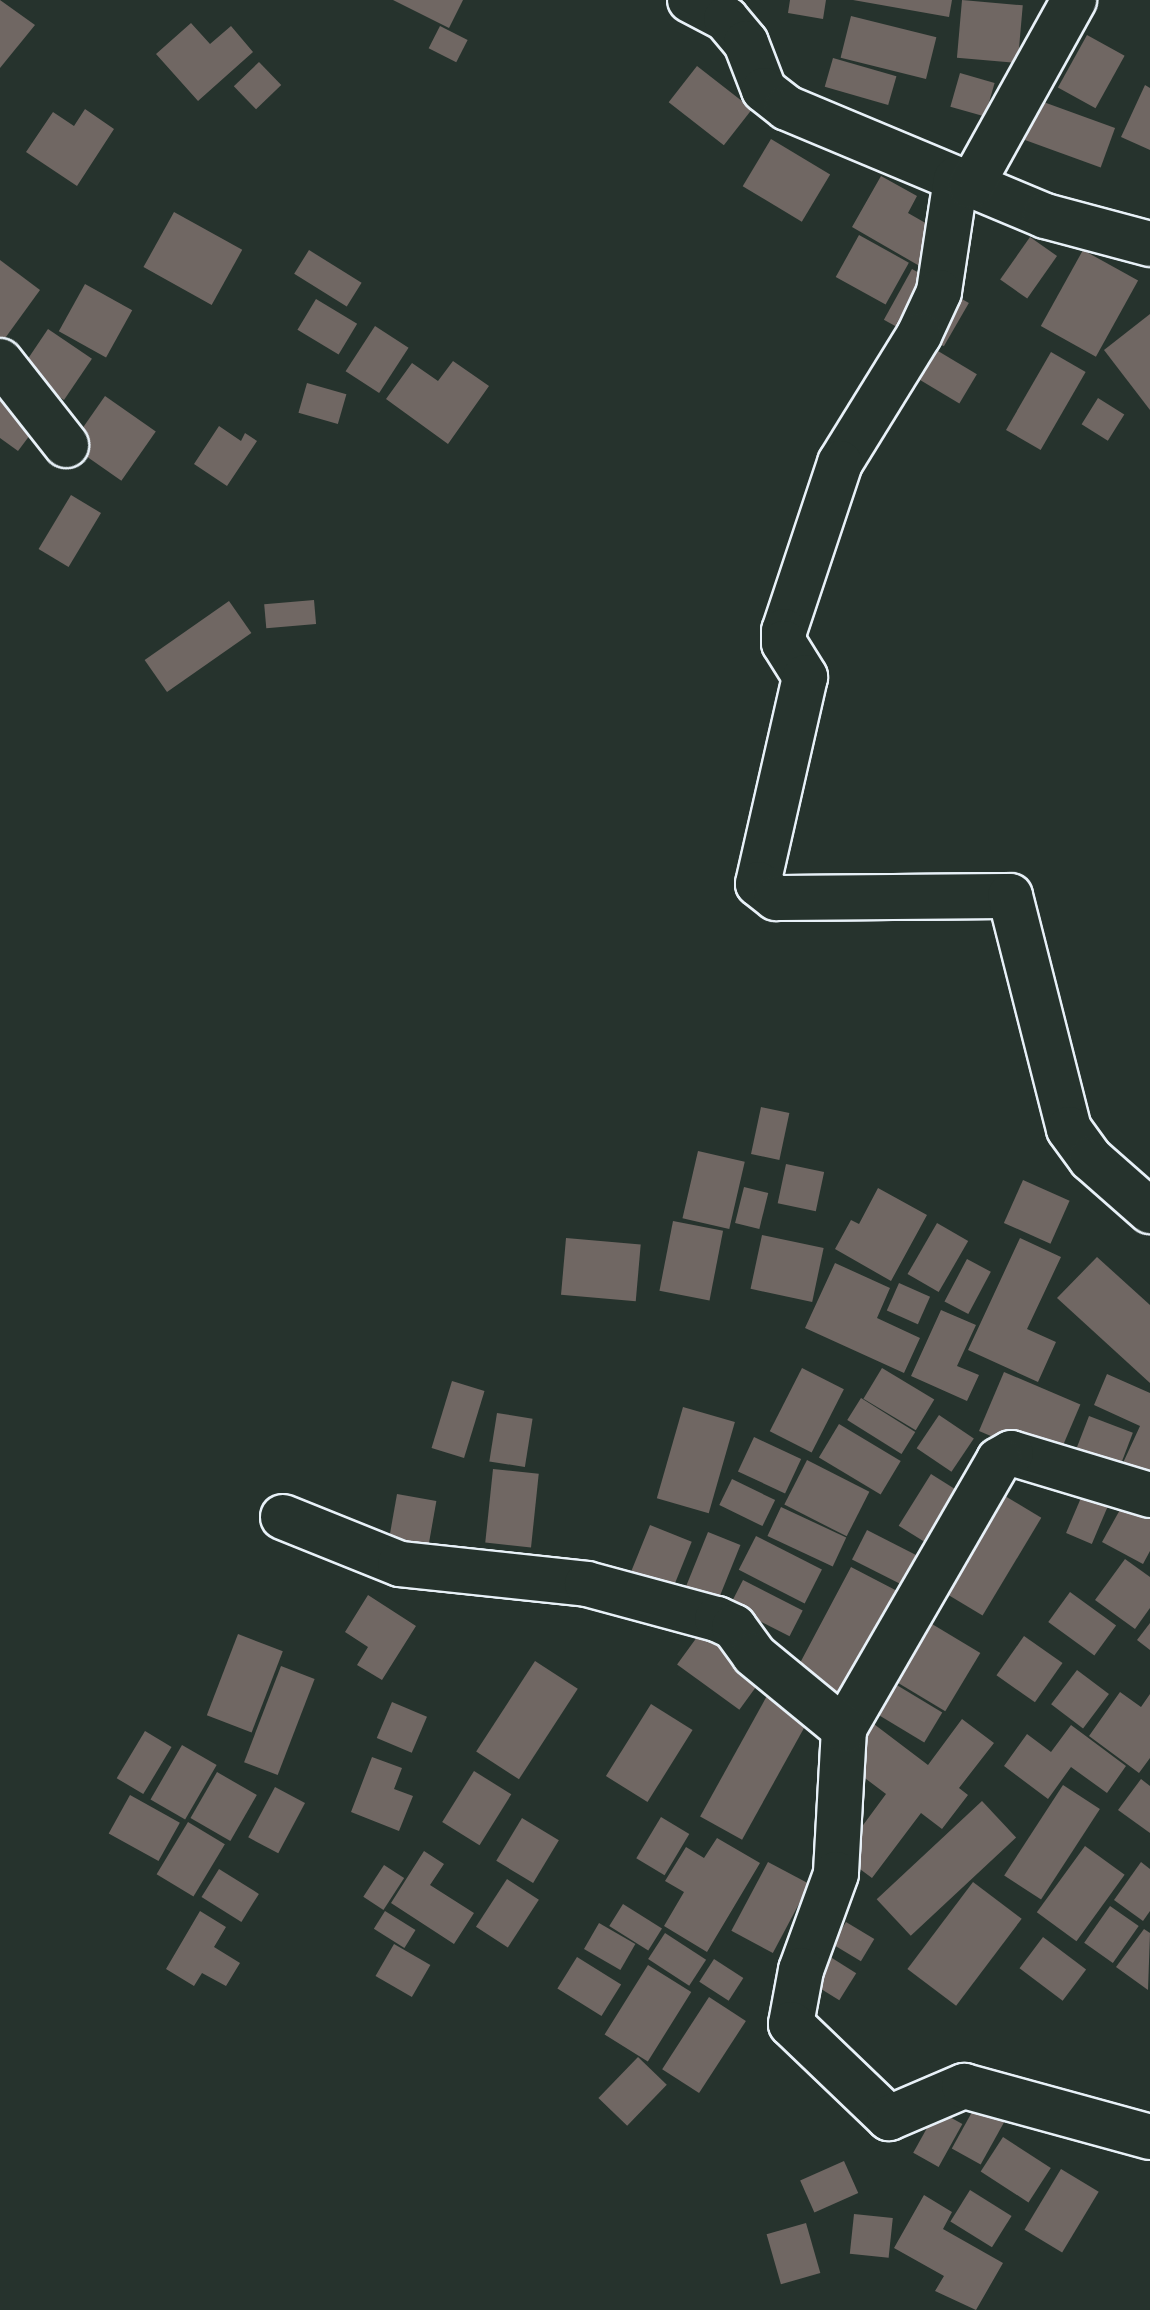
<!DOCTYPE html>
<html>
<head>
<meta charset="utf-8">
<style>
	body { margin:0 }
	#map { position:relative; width:1150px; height:2310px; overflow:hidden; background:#26332d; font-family:"Indie Flower",sans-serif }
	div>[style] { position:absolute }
	.building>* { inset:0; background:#706763; transform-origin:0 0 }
	.roads { filter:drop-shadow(2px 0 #e8f1f8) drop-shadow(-2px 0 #e8f1f8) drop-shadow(0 2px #e8f1f8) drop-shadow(0 -2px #e8f1f8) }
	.minor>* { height:44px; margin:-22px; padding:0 22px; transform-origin:22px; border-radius:22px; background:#26332d }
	span { translate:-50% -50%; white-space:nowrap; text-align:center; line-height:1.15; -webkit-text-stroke:6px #26332d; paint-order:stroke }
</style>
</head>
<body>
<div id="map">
	<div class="building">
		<i style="clip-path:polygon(0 0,35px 25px,0 68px)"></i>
		<i style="clip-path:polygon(393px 0,463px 0,449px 28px)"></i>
		<i style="clip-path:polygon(790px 0,826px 0,823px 19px,788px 13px)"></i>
		<i style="clip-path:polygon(853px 0,952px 0,949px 17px)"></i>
		<i style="left:962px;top:0;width:61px;height:58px;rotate:5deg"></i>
		<i style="left:851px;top:16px;width:88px;height:43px;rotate:14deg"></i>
		<i style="clip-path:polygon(191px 23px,210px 44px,231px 26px,253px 52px,198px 101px,156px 54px)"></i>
		<i style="left:440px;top:26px;width:31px;height:25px;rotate:27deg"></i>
		<i style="left:1087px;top:35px;width:43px;height:60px;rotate:29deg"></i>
		<i style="left:833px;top:58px;width:66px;height:30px;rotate:16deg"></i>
		<i style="left:259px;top:62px;width:32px;height:35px;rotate:46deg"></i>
		<i style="left:697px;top:66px;width:70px;height:46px;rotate:38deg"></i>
		<i style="left:960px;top:73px;width:36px;height:35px;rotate:16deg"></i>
		<i style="clip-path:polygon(1145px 85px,1150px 88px,1150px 150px,1121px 137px)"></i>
		<i style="left:1038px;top:100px;width:82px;height:42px;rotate:20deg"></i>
		<i style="clip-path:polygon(85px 109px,114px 129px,77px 186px,26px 152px,53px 112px,74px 126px)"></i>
		<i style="left:771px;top:139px;width:69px;height:55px;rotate:31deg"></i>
		<i style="clip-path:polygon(881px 176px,917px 196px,908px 213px,943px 233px,923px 268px,852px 227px)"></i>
		<i style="left:174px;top:212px;width:78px;height:63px;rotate:29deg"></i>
		<i style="left:859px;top:235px;width:57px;height:48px;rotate:29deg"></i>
		<i style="left:1030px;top:237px;width:33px;height:52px;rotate:35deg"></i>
		<i style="left:309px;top:250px;width:62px;height:28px;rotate:32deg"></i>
		<i style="left:1083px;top:250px;width:63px;height:87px;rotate:29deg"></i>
		<i style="clip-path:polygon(0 260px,40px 290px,3px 341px,0 338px)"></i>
		<i style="left:912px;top:269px;width:29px;height:58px;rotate:29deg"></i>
		<i style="left:85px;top:284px;width:54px;height:54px;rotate:29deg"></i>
		<i style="left:955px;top:295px;width:16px;height:50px;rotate:30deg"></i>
		<i style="left:316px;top:299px;width:48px;height:36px;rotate:31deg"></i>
		<i style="clip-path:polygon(1150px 314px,1150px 410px,1104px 350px)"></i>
		<i style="left:375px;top:326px;width:40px;height:54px;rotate:33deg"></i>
		<i style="left:48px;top:329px;width:53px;height:50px;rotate:34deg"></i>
		<i style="left:928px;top:345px;width:57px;height:34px;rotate:31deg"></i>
		<i style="left:1051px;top:352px;width:40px;height:90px;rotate:30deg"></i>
		<i style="clip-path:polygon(453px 361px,489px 386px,448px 444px,386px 399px,412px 363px,438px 381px)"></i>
		<i style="left:307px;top:383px;width:41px;height:31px;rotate:16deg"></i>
		<i style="clip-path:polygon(6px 393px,42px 419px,18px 451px,0 438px,0 401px)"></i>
		<i style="left:105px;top:396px;width:62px;height:60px;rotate:35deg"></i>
		<i style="left:1098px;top:398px;width:31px;height:31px;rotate:32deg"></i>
		<i style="clip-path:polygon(219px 426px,241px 441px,245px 433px,257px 441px,227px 486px,194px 464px)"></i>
		<i style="left:71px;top:495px;width:35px;height:63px;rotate:31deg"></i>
		<i style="left:314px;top:600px;width:24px;height:50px;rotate:85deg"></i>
		<i style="left:229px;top:601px;width:39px;height:103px;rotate:55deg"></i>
		<i style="left:761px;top:1107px;width:29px;height:48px;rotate:12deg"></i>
		<i style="left:698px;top:1151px;width:48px;height:69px;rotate:13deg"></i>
		<i style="left:786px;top:1164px;width:39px;height:40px;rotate:12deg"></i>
		<i style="left:1023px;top:1180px;width:51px;height:47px;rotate:24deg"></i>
		<i style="left:744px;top:1187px;width:25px;height:37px;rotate:14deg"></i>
		<i style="clip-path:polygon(878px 1188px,927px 1215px,891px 1281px,835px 1249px,851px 1220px,859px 1224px)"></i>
		<i style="left:673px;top:1221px;width:51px;height:71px;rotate:11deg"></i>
		<i style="left:937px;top:1223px;width:36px;height:59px;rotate:30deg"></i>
		<i style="left:762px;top:1235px;width:63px;height:55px;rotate:12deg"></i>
		<i style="left:566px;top:1238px;width:75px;height:57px;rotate:5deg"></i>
		<i style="clip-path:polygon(1020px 1238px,1061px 1257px,1027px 1329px,1056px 1342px,1038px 1382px,968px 1350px)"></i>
		<i style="clip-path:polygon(1097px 1257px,1150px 1305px,1150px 1383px,1057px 1298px)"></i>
		<i style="left:967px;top:1259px;width:27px;height:48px;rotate:28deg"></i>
		<i style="clip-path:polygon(835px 1263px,890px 1288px,877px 1318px,920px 1338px,904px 1373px,805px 1328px)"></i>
		<i style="left:899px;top:1283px;width:34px;height:30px;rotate:24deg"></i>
		<i style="clip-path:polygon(941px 1310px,976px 1325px,957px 1366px,979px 1375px,967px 1401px,911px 1376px)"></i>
		<i style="left:802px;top:1368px;width:47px;height:71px;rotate:27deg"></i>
		<i style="left:882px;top:1368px;width:61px;height:36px;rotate:31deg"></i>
		<i style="left:1004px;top:1372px;width:83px;height:64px;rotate:23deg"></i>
		<i style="clip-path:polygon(1107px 1374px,1150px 1393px,1150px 1494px,1116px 1478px,1140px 1426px,1094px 1405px)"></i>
		<i style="left:452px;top:1381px;width:34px;height:70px;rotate:17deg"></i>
		<i style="left:861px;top:1398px;width:64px;height:26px;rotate:32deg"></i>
		<i style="left:683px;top:1407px;width:54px;height:95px;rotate:16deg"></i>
		<i style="left:497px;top:1413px;width:36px;height:49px;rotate:9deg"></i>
		<i style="left:939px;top:1415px;width:42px;height:40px;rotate:34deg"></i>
		<i style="left:1089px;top:1416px;width:47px;height:40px;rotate:21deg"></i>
		<i style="left:839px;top:1424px;width:72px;height:39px;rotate:31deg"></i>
		<i style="left:754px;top:1437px;width:52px;height:38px;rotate:25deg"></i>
		<i style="left:807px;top:1460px;width:70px;height:50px;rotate:27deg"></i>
		<i style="left:493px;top:1469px;width:46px;height:74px;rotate:6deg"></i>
		<i style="left:931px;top:1474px;width:46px;height:61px;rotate:32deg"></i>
		<i style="left:732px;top:1479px;width:48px;height:29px;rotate:26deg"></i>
		<i style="left:1086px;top:1486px;width:28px;height:51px;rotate:23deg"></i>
		<i style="left:995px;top:1490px;width:54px;height:114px;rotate:31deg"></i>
		<i style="left:397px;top:1494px;width:40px;height:59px;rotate:10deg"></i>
		<i style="clip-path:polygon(1126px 1499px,1150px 1513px,1150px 1551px,1143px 1564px,1102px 1542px)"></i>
		<i style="left:781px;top:1507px;width:72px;height:32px;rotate:25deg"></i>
		<i style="left:650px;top:1525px;width:45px;height:50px;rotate:22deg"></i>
		<i style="left:867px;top:1530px;width:55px;height:33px;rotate:27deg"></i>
		<i style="left:708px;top:1532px;width:35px;height:66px;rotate:22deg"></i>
		<i style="left:756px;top:1536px;width:74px;height:38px;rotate:27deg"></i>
		<i style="clip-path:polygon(1125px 1559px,1150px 1577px,1150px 1608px,1135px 1629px,1095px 1600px)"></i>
		<i style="clip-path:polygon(851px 1567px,903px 1594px,887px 1624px,879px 1619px,836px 1702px,792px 1678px)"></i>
		<i style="left:743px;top:1580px;width:67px;height:29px;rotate:27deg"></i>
		<i style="left:1070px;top:1592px;width:57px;height:37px;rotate:36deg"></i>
		<i style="clip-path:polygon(368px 1595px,416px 1626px,382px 1680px,357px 1665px,368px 1647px,345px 1632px)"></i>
		<i style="left:922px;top:1618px;width:68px;height:68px;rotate:31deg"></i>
		<i style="clip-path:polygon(1150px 1623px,1150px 1650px,1137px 1640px)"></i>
		<i style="left:700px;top:1633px;width:77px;height:39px;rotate:36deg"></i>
		<i style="left:238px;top:1634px;width:48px;height:87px;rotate:21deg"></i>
		<i style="left:1024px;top:1636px;width:47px;height:48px;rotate:35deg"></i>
		<i style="left:535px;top:1661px;width:51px;height:108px;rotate:33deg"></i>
		<i style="left:281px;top:1666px;width:36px;height:103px;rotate:21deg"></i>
		<i style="left:1077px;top:1670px;width:40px;height:43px;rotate:37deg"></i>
		<i style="left:890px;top:1681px;width:61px;height:35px;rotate:31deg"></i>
		<i style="clip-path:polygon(1120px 1692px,1141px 1707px,1150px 1694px,1150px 1758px,1139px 1773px,1089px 1736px)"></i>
		<i style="left:768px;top:1694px;width:48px;height:140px;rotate:29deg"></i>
		<i style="left:392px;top:1702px;width:38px;height:39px;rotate:23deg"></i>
		<i style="left:651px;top:1704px;width:49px;height:85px;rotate:32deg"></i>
		<i style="clip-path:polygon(862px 1715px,928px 1765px,962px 1719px,994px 1743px,959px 1788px,968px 1795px,942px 1829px,921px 1813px,872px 1878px,841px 1855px,886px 1794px,833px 1754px)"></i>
		<i style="clip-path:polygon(1071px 1725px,1126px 1766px,1107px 1793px,1071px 1767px,1048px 1799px,1004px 1766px,1027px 1734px,1051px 1752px)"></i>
		<i style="left:145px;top:1731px;width:31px;height:55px;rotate:31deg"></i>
		<i style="left:182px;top:1745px;width:40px;height:63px;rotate:30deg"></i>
		<i style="clip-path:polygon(372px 1757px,402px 1768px,394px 1789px,413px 1796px,399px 1831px,351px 1812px)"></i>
		<i style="left:474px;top:1771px;width:44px;height:60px;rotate:32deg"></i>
		<i style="left:217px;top:1772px;width:46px;height:53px;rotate:30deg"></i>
		<i style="clip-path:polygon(1141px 1779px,1150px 1786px,1150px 1833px,1118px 1810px)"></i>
		<i style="left:1063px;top:1785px;width:44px;height:108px;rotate:33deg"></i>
		<i style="left:275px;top:1787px;width:34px;height:57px;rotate:28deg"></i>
		<i style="left:130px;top:1795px;width:57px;height:44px;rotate:29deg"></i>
		<i style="left:982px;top:1801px;width:50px;height:144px;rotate:47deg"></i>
		<i style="left:661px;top:1817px;width:33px;height:48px;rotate:31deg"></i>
		<i style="left:522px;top:1818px;width:43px;height:50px;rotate:31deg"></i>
		<i style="left:188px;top:1822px;width:43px;height:61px;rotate:31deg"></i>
		<i style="clip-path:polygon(717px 1838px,760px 1863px,707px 1952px,664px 1926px,684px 1892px,665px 1881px,686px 1847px,704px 1858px)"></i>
		<i style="left:1085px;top:1846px;width:49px;height:82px;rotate:36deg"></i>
		<i style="clip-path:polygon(424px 1851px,444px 1864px,430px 1885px,474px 1913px,454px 1944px,391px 1903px)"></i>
		<i style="left:768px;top:1862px;width:47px;height:78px;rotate:28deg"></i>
		<i style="clip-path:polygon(1141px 1862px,1150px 1869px,1150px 1911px,1143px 1921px,1114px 1900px)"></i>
		<i style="left:384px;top:1865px;width:24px;height:38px;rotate:33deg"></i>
		<i style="left:219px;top:1869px;width:47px;height:33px;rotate:32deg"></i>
		<i style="left:507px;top:1879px;width:38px;height:57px;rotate:33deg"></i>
		<i style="left:973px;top:1882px;width:61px;height:109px;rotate:37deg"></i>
		<i style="left:623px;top:1904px;width:46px;height:26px;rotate:32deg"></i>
		<i style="left:1110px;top:1906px;width:35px;height:45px;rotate:35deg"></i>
		<i style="clip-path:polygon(200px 1911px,226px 1927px,214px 1947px,240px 1963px,226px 1986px,202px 1973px,194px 1986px,166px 1969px)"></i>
		<i style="left:385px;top:1911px;width:36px;height:21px;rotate:32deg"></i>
		<i style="left:846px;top:1922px;width:33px;height:26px;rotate:31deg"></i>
		<i style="left:599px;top:1923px;width:42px;height:30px;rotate:30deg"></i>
		<i style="clip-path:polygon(1144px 1929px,1150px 1933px,1148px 1990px,1116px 1967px)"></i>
		<i style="left:665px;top:1933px;width:49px;height:31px;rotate:33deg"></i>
		<i style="left:1043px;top:1937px;width:54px;height:39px;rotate:37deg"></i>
		<i style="left:394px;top:1944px;width:42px;height:37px;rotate:30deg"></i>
		<i style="left:824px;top:1953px;width:38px;height:32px;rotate:32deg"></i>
		<i style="left:577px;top:1957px;width:52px;height:37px;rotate:32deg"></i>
		<i style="left:714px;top:1959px;width:35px;height:27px;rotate:33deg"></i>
		<i style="left:648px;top:1965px;width:51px;height:82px;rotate:32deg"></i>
		<i style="left:709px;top:1997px;width:44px;height:86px;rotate:33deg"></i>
		<i style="left:638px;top:2057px;width:40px;height:57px;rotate:44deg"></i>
		<i style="left:977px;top:2103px;width:33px;height:52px;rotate:29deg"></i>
		<i style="left:937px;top:2110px;width:29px;height:49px;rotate:29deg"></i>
		<i style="left:1003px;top:2137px;width:57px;height:41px;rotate:33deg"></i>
		<i style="left:844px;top:2161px;width:35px;height:48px;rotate:66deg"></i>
		<i style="left:1061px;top:2169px;width:44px;height:71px;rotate:31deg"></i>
		<i style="left:970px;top:2190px;width:49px;height:37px;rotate:32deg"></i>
		<i style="clip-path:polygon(924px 2195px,952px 2212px,943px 2229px,1003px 2263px,976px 2310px,935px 2291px,944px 2276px,894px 2248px)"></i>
		<i style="left:854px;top:2214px;width:39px;height:40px;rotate:6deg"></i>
		<i style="left:806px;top:2223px;width:52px;height:41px;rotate:74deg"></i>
	</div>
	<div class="roads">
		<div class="minor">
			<i style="left:690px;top:0;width:41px;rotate:27.8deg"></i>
			<i style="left:726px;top:19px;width:31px;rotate:50deg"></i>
			<i style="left:746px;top:43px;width:50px;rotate:69deg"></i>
			<i style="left:764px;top:90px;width:29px;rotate:38deg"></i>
			<i style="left:787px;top:108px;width:280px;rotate:22.7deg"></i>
			<i style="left:1045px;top:216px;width:109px;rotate:14.9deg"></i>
			<i style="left:956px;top:179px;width:114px;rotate:98.6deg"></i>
			<i style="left:939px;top:292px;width:47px;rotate:114.9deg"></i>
			<i style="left:919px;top:335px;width:150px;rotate:121.7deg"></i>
			<i style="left:840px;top:463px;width:177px;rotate:108.4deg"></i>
			<i style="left:784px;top:631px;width:12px;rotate:90deg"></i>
			<i style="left:784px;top:643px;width:40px;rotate:58deg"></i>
			<i style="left:805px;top:677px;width:212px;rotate:102.8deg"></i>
			<i style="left:758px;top:884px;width:23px;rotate:38deg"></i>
			<i style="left:776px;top:898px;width:234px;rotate:-0.5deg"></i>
			<i style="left:1010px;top:896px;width:240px;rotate:75.8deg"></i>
			<i style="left:1069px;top:1129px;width:37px;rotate:54deg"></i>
			<i style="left:1091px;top:1159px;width:79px;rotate:41.4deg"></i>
			<i style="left:971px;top:186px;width:213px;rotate:-61deg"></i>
			<i style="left:0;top:361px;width:107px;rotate:51.8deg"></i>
			<i style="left:1150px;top:1495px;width:145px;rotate:-163.2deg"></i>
			<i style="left:1011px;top:1453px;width:14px;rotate:150deg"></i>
			<i style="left:999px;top:1460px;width:310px;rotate:120deg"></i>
			<i style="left:844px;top:1729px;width:145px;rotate:93.2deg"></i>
			<i style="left:836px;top:1874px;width:102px;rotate:110deg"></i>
			<i style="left:801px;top:1970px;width:55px;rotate:100.5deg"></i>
			<i style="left:791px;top:2024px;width:136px;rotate:43.8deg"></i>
			<i style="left:889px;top:2118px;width:82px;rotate:-23.1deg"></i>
			<i style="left:964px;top:2086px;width:193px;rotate:15.3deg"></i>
			<i style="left:283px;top:1517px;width:126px;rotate:21.9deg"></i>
			<i style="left:400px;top:1564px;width:188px;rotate:6.1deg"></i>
			<i style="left:587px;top:1584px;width:135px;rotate:15.1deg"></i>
			<i style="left:717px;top:1619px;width:19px;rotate:25deg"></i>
			<i style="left:734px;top:1627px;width:34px;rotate:54deg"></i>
			<i style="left:754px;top:1655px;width:117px;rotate:39.4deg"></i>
		</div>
	</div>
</div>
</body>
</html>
